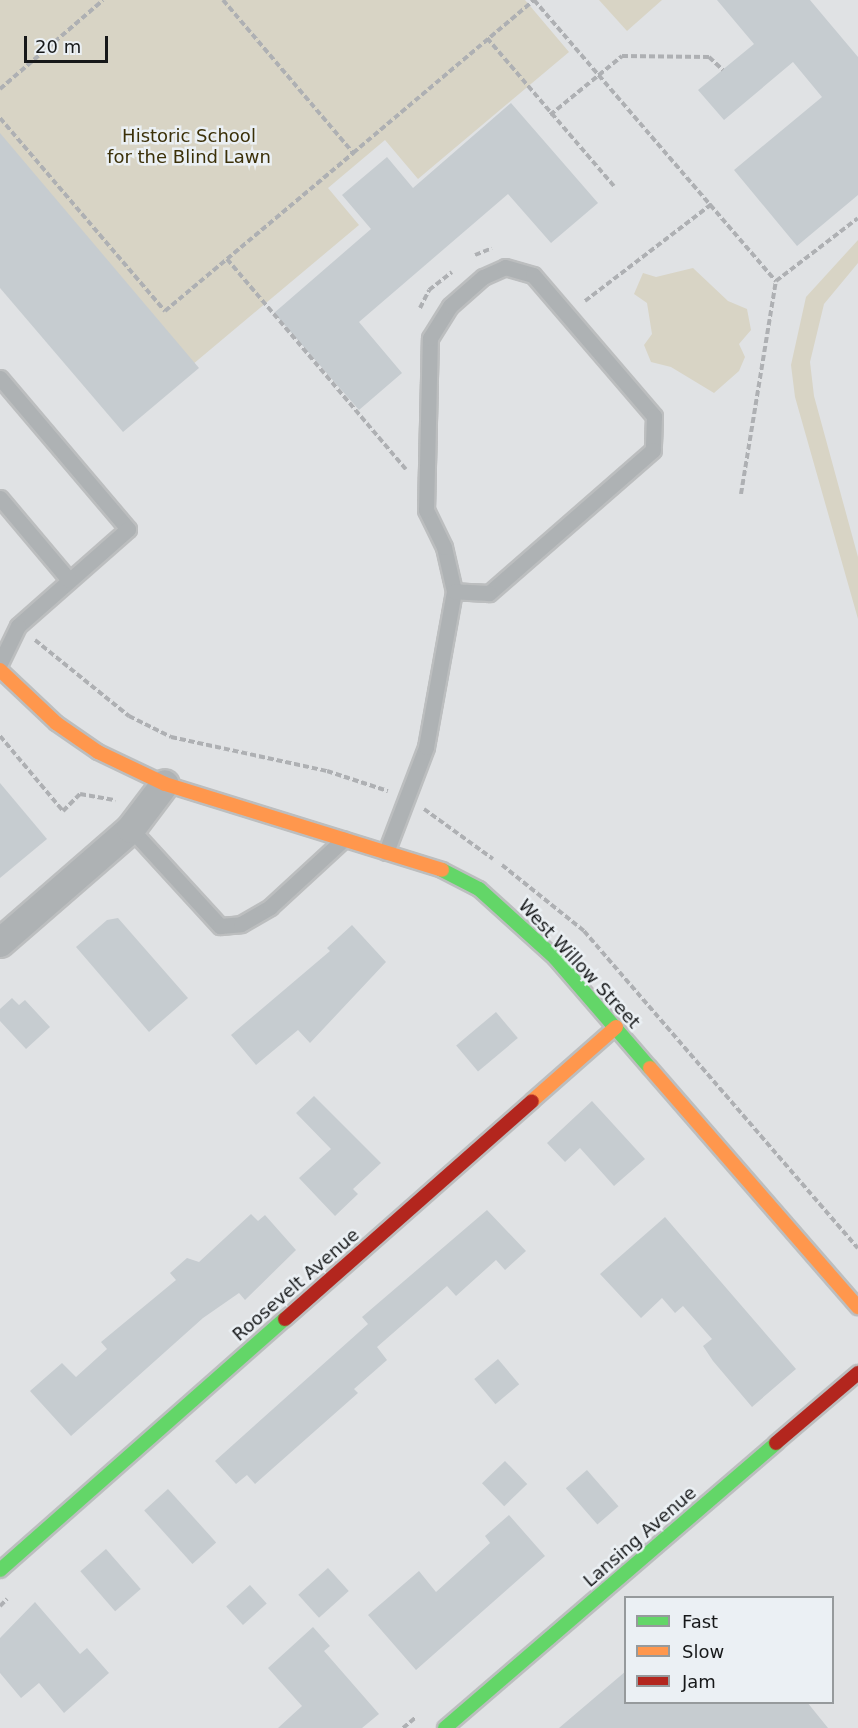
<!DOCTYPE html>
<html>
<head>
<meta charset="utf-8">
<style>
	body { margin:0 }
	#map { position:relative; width:858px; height:1728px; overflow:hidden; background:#e0e2e4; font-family:"DejaVu Sans",sans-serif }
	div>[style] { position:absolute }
	.green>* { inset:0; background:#d8d4c5 }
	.building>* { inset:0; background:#c6ccd0; transform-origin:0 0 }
	.path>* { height:4px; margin-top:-2px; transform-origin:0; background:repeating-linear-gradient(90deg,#aeb0b3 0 6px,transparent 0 9px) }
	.roads { filter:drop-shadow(2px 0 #bcbebf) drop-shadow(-2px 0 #bcbebf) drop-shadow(0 2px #bcbebf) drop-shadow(0 -2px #bcbebf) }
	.lane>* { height:15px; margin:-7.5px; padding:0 7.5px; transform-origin:7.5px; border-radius:7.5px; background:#aeb2b4 }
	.street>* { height:28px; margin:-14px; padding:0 14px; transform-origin:14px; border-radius:14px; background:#aeb2b4 }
	.fast>* { height:14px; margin:-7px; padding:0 7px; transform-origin:7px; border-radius:7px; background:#63d668 }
	.slow>* { height:14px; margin:-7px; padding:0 7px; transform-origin:7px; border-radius:7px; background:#ff974d }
	.jam>* { height:14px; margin:-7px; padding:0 7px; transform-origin:7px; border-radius:7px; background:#b3261e }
	span { translate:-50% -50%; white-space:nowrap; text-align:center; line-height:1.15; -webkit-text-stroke:5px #ebf0f4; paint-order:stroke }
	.park-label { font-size:18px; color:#3b3008 }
	.street-label { font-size:18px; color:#161819 }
	.legend { position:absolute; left:624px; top:1596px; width:210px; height:108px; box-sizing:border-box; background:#ebf0f4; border:2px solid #969a9c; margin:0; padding:8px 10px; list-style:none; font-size:18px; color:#161819 }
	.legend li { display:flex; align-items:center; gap:12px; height:30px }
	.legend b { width:30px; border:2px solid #969a9c }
	.scale { position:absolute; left:24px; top:36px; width:84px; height:27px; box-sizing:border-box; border:3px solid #161819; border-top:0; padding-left:8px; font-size:18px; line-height:21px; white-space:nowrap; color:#161819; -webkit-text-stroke:4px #ebf0f4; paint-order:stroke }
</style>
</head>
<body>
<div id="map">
	<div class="green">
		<i style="clip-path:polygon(0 0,525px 0,569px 52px,418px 179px,385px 140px,328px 188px,359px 225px,186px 370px,0 147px)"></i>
		<i style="clip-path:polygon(599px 0,662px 0,627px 31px)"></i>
		<i style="clip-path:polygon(858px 240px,858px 263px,824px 304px,810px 362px,814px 396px,858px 557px,858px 619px,795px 397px,791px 365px,806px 297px)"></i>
		<i style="clip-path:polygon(693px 268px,728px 301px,747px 309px,751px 330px,739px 344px,745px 357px,739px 371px,714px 393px,671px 367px,651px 362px,644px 345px,652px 334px,647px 303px,634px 294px,643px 273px,656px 277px)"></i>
	</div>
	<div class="building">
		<i style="clip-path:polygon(717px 0,810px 0,858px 57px,858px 195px,797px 246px,734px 170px,822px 97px,793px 62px,724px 120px,698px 90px,754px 44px)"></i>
		<i style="clip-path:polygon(511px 103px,598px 203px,551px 243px,508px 194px,359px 322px,402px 373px,359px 410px,274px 313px,371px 229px,342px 195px,387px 157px,413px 188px)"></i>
		<i style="clip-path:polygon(0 133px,199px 368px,123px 432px,0 288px)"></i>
		<i style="clip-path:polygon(0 783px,47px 839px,0 878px)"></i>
		<i style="clip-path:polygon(118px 918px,188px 998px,149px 1032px,76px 947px,107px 920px)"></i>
		<i style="clip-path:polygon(352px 925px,386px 962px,310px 1043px,298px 1030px,256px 1065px,231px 1035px,330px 951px,327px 948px)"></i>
		<i style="clip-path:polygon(12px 998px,19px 1005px,25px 1000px,50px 1027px,26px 1049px,0 1021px,0 1009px)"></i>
		<i style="left:496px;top:1012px;width:34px;height:52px;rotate:50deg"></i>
		<i style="clip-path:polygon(314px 1096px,381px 1163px,353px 1189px,358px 1194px,335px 1216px,299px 1178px,331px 1149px,296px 1113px)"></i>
		<i style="clip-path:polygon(592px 1101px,645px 1159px,614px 1186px,580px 1148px,565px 1162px,547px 1143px)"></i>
		<i style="clip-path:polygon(487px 1210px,526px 1251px,505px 1270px,496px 1260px,456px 1296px,447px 1286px,377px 1347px,387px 1360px,354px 1389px,358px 1393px,255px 1484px,247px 1475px,236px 1484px,215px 1461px,368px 1324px,362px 1317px)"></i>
		<i style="clip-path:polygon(251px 1214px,258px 1221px,265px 1215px,296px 1250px,245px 1300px,239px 1293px,203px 1318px,71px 1436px,30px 1391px,62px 1363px,76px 1377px,107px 1349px,101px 1342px,176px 1280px,170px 1273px,187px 1258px,199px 1262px)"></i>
		<i style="clip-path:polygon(665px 1217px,796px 1369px,752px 1407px,713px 1361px,703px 1346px,712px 1339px,683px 1306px,675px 1313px,662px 1298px,641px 1318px,600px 1274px)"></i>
		<i style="left:498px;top:1359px;width:33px;height:31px;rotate:50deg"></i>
		<i style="left:505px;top:1461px;width:32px;height:32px;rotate:46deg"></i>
		<i style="left:587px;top:1470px;width:48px;height:28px;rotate:49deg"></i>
		<i style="left:168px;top:1489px;width:72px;height:32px;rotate:48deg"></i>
		<i style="clip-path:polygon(509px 1515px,545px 1556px,416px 1670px,368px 1615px,419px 1571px,436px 1592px,490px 1543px,485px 1536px)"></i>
		<i style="left:106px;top:1549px;width:53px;height:34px;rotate:49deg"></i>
		<i style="left:328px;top:1568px;width:31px;height:40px;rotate:48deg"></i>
		<i style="left:250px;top:1585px;width:25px;height:32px;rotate:48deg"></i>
		<i style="clip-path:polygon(35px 1602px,80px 1654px,87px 1648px,109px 1673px,64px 1713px,39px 1683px,21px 1698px,0 1673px,0 1638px)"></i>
		<i style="clip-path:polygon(313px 1627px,330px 1646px,324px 1651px,379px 1714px,362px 1728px,278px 1728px,302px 1706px,268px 1668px)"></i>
		<i style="clip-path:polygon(626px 1671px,626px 1702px,807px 1702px,828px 1728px,559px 1728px)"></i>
	</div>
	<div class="path">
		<i style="left:223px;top:0;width:201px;rotate:49.6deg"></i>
		<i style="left:353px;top:153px;width:237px;rotate:-40.2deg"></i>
		<i style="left:534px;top:0;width:371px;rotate:49.3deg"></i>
		<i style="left:487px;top:38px;width:195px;rotate:49.4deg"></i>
		<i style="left:0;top:89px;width:136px;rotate:-40.8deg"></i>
		<i style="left:550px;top:115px;width:93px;rotate:-39.3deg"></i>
		<i style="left:622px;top:56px;width:87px;rotate:0.7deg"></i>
		<i style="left:709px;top:57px;width:19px;rotate:43deg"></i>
		<i style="left:0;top:118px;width:254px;rotate:49.5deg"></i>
		<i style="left:165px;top:311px;width:246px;rotate:-40deg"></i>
		<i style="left:475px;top:255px;width:18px;rotate:-22deg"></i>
		<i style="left:227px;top:259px;width:276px;rotate:49.6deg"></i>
		<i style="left:585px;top:301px;width:161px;rotate:-37.4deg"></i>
		<i style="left:420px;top:308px;width:20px;rotate:-63deg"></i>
		<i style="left:429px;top:290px;width:29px;rotate:-38deg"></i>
		<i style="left:741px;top:494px;width:216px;rotate:-80.7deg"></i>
		<i style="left:776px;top:281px;width:103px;rotate:-37.5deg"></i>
		<i style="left:35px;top:640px;width:121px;rotate:39deg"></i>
		<i style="left:129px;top:716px;width:47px;rotate:26.6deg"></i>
		<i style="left:171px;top:737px;width:160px;rotate:12.3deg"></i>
		<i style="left:327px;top:771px;width:64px;rotate:18.2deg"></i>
		<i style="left:0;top:736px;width:98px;rotate:50deg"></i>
		<i style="left:63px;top:811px;width:24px;rotate:-45deg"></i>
		<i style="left:80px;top:794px;width:36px;rotate:10deg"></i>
		<i style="left:424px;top:809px;width:85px;rotate:35.9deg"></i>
		<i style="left:502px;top:865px;width:105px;rotate:38.8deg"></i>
		<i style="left:584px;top:931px;width:419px;rotate:49.2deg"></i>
		<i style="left:0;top:1606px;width:10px;rotate:-45deg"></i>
		<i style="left:403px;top:1728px;width:16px;rotate:-40deg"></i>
	</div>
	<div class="roads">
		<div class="lane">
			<i style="left:0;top:378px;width:198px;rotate:49.7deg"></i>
			<i style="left:128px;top:529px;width:147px;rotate:138.6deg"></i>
			<i style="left:18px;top:626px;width:41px;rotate:115.9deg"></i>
			<i style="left:0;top:498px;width:107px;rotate:49.9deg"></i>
			<i style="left:131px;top:829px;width:132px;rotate:47.5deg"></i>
			<i style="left:220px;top:926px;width:21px;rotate:-5deg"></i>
			<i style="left:241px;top:924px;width:34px;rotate:-30deg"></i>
			<i style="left:270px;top:907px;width:100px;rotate:-42.6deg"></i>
			<i style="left:386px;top:852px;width:112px;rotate:-69.1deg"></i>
			<i style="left:426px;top:747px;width:158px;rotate:-79.8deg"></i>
			<i style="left:454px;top:591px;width:45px;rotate:-102.8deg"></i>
			<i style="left:444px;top:547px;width:41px;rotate:-115.9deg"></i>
			<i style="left:426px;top:510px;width:172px;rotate:-88.7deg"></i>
			<i style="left:430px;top:338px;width:38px;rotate:-58deg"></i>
			<i style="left:450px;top:306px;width:44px;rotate:-41.3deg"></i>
			<i style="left:483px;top:277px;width:24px;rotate:-24deg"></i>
			<i style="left:505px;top:267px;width:29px;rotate:16deg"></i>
			<i style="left:533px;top:275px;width:186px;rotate:49.4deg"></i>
			<i style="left:654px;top:416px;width:34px;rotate:92deg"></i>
			<i style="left:653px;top:450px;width:218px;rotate:138.9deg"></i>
			<i style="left:489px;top:593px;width:35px;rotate:-177deg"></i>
		</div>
		<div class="street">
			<i style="left:0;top:943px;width:174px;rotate:-41deg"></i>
			<i style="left:131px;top:829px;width:56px;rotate:-52.9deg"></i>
		</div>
		<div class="fast">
			<i style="left:442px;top:870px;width:42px;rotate:27.2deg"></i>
			<i style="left:479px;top:889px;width:103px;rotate:42.2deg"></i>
			<i style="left:555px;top:958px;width:145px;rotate:49.2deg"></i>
			<i style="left:0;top:1570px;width:380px;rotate:-41.4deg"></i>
			<i style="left:445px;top:1728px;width:437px;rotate:-40.7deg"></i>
		</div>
		<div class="slow">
			<i style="left:0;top:670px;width:77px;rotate:43.4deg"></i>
			<i style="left:56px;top:723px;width:51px;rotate:34.6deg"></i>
			<i style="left:98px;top:752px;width:74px;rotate:25.5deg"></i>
			<i style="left:165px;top:784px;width:290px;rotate:17.2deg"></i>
			<i style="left:650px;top:1068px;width:317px;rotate:49deg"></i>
			<i style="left:532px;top:1101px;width:112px;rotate:-41.4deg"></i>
		</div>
		<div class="jam">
			<i style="left:285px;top:1319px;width:329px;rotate:-41.4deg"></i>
			<i style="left:776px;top:1443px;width:108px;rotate:-40.5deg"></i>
		</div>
	</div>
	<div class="park-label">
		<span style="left:189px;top:147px">Historic School<br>for the Blind Lawn</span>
	</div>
	<div class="street-label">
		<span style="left:579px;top:964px;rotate:47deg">West Willow Street</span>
		<span style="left:296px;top:1285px;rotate:-41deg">Roosevelt Avenue</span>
		<span style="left:640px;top:1537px;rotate:-41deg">Lansing Avenue</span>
	</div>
	<ul class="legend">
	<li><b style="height:8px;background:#63d668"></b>Fast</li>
	<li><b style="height:8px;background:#ff974d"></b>Slow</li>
	<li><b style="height:8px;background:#b3261e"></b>Jam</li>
	</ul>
	<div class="scale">20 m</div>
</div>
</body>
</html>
